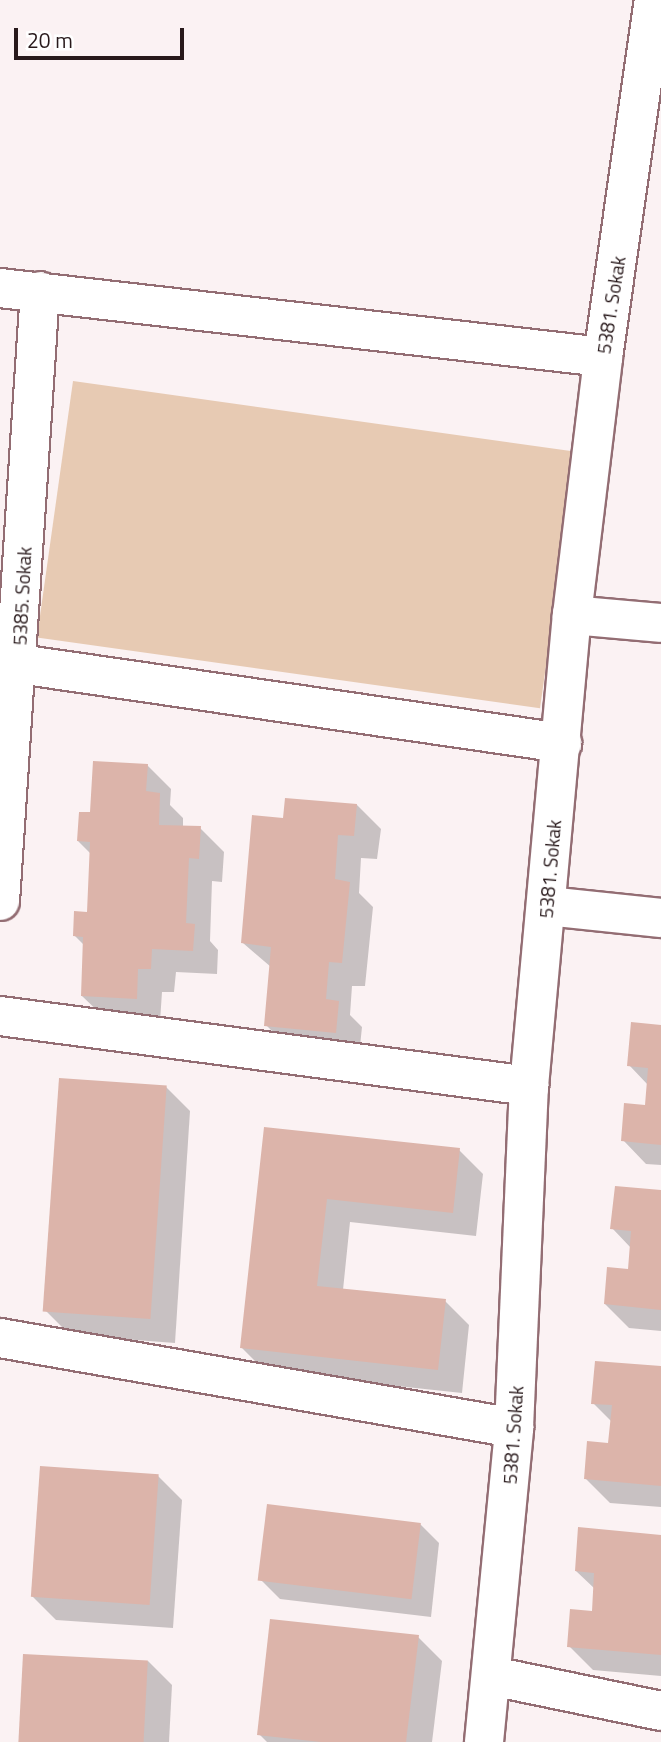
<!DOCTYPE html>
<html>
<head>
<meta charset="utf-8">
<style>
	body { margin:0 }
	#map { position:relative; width:661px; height:1742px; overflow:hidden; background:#fbf2f3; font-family:"Titillium Web",sans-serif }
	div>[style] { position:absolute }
	.green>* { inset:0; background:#e7cab3; transform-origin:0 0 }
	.shadow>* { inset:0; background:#0003 }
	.building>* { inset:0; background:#dcb4aa; transform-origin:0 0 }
	.roads { filter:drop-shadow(2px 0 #936d73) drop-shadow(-2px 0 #936d73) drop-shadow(0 2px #936d73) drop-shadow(0 -2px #936d73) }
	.minor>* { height:38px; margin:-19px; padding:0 19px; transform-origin:19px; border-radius:19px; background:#fff }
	span { translate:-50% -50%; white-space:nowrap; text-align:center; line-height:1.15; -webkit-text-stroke:7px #fff; paint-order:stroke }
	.street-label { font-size:19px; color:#28191b }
	.scale { position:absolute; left:14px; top:28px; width:170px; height:32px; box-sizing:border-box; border:4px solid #28191b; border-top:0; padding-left:9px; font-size:21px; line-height:24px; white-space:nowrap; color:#28191b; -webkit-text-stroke:5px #fff; paint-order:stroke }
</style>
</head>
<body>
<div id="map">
	<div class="green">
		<i style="left:73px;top:381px;width:508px;height:259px;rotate:8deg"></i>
	</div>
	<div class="shadow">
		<i style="clip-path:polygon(147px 765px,171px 789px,170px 805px,183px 818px,183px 828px,200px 828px,224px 852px,222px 882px,212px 881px,210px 941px,218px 950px,217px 974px,176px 972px,174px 992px,162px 992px,160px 1022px,106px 1019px,82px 996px,85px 946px,74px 935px,88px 914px,91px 854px,78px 841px,91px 814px)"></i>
		<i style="clip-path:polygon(357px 805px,381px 829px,377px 859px,361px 858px,359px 893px,373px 907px,365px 986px,352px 986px,350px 1015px,362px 1027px,359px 1056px,290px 1049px,266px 1025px,271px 967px,243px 943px,285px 820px)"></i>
		<i style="clip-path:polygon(661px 1027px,661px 1165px,646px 1164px,623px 1140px,647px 1107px,648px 1085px,629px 1065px)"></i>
		<i style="clip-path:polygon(166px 1087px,190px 1111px,175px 1343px,70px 1335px,46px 1311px)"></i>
		<i style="clip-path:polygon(266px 1129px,459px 1150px,483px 1174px,476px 1236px,350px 1222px,343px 1290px,445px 1301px,469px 1325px,462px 1393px,266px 1372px,242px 1348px)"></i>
		<i style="clip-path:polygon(661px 1192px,661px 1331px,629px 1328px,605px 1304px,629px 1271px,631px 1248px,612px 1228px)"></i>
		<i style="clip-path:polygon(661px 1368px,661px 1507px,610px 1503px,586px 1479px,610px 1445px,612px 1422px,593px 1403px)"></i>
		<i style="clip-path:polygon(158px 1476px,182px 1500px,173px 1628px,56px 1620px,32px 1596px)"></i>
		<i style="clip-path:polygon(420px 1524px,439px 1543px,431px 1617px,280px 1599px,261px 1580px)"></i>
		<i style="clip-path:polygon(661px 1537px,661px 1676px,593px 1670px,569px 1646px,593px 1613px,595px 1589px,576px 1571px)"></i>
		<i style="clip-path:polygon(418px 1637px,442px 1661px,432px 1742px,267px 1742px,259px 1734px)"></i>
		<i style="clip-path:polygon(148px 1661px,172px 1685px,169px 1742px,21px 1742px)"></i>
	</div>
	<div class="building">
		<i style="clip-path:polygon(93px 761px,148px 764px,146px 791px,160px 793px,159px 825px,201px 826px,199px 859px,189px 858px,186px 923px,195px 924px,193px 951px,152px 949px,151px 969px,138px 969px,137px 999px,81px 996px,83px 937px,73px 936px,74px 911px,87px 912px,90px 842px,77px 841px,79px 812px,90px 812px)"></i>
		<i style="clip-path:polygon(285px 798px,357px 804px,354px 836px,338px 835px,335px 879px,350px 882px,342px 963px,329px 962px,326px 999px,339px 1001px,336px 1033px,264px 1026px,271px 947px,241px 943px,252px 815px,283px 818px)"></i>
		<i style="clip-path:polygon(631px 1022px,661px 1025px,661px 1145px,621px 1141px,624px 1103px,645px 1105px,648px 1068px,627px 1066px)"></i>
		<i style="left:59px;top:1078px;width:108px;height:234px;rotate:4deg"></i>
		<i style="clip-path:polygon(264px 1127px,460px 1148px,453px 1213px,327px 1199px,317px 1286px,446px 1299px,438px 1370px,240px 1348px)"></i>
		<i style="clip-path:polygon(615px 1186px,661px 1190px,661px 1310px,604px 1304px,607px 1267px,628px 1269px,631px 1231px,610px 1229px)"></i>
		<i style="clip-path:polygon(595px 1361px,661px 1366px,661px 1486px,584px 1479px,587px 1441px,608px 1443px,612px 1405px,591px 1404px)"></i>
		<i style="left:40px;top:1466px;width:119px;height:131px;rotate:4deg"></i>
		<i style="left:267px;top:1504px;width:155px;height:77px;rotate:7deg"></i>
		<i style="clip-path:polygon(578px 1527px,661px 1535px,661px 1655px,567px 1647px,570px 1609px,592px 1611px,594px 1573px,575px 1571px)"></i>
		<i style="clip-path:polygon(270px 1619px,419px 1635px,406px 1742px,321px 1742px,257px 1735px)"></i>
		<i style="left:23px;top:1654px;width:125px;height:88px;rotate:3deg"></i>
	</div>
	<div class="roads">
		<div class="minor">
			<i style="left:0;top:288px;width:607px;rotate:6.53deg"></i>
			<i style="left:572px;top:615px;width:89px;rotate:5.1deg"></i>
			<i style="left:19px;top:664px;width:549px;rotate:8.28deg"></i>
			<i style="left:0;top:901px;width:611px;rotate:-86.25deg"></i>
			<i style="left:547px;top:906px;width:115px;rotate:6deg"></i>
			<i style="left:0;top:1016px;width:534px;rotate:7.54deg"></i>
			<i style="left:0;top:1338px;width:522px;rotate:9.93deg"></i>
			<i style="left:492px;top:1676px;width:173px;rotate:11.7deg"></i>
			<i style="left:484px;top:1742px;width:315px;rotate:-84.5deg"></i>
			<i style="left:514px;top:1428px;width:342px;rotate:-87.5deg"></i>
			<i style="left:529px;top:1086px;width:473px;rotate:-84.8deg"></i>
			<i style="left:572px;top:615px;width:260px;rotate:-83.1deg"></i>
			<i style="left:603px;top:357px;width:361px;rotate:-81.9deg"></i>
		</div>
	</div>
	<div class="street-label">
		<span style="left:611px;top:305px;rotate:-81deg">5381. Sokak</span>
		<span style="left:22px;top:596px;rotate:-87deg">5385. Sokak</span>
		<span style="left:550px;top:869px;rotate:-85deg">5381. Sokak</span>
		<span style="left:513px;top:1435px;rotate:-86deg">5381. Sokak</span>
	</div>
	<div class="scale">20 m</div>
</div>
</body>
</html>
